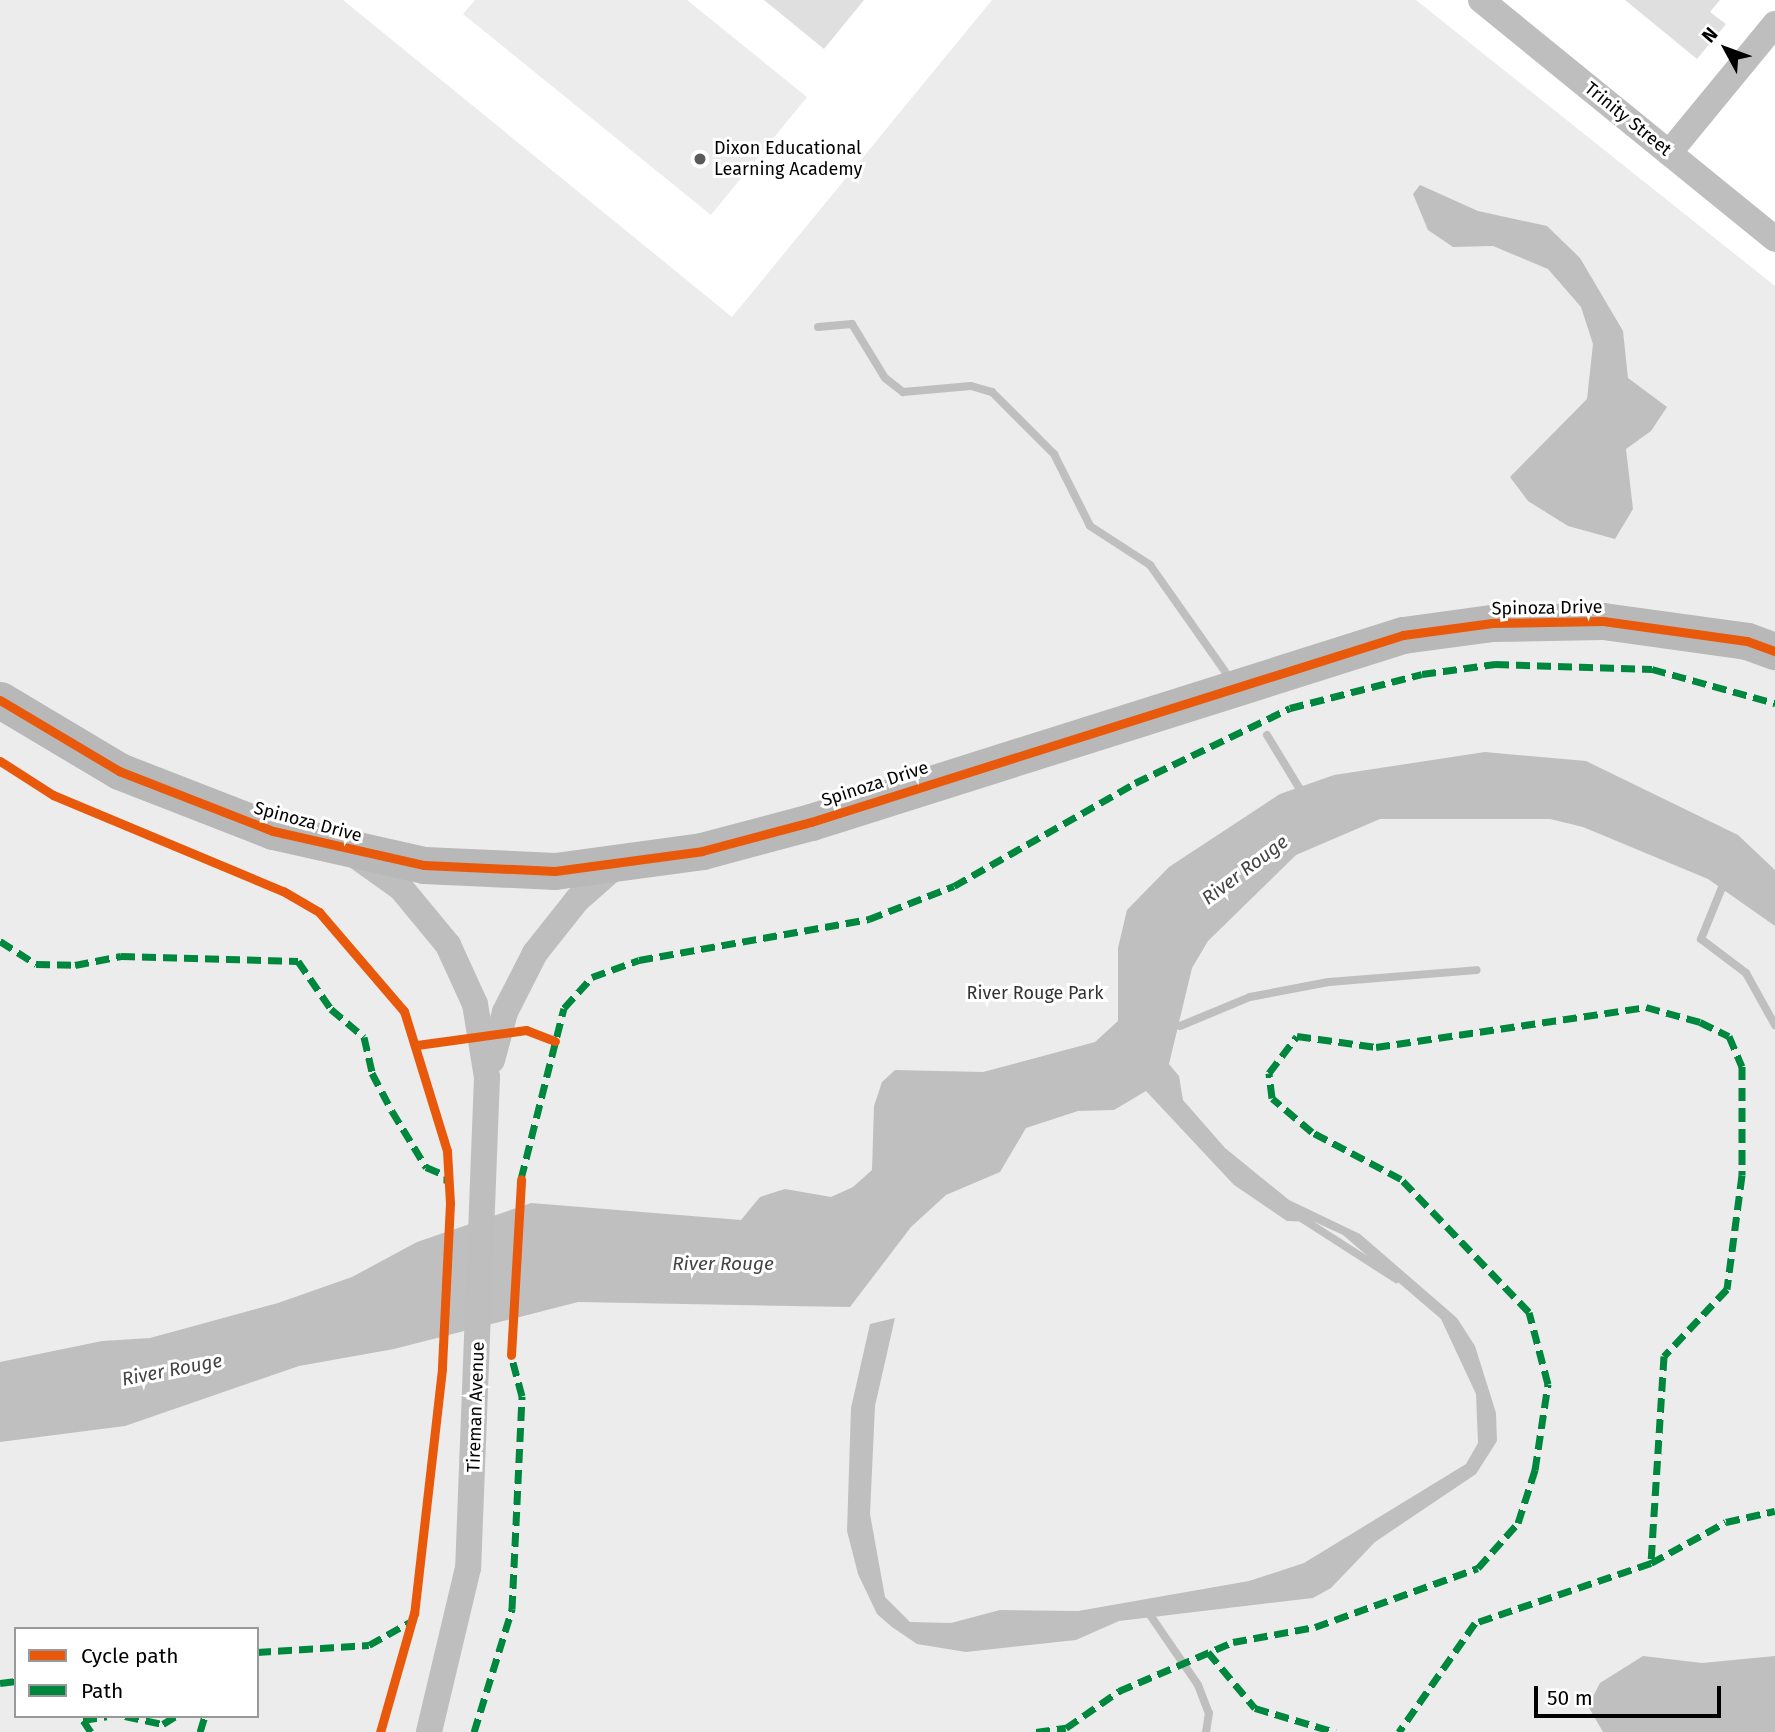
<!DOCTYPE html>
<html>
<head>
<meta charset="utf-8">
<style>
	body { margin:0 }
	#map { position:relative; width:1775px; height:1732px; overflow:hidden; background:#fff; font-family:"Fira Sans",sans-serif }
	div>[style] { position:absolute }
	.green>* { inset:0; background:#ececec }
	.water>* { inset:0; background:#bfbfbf }
	.stream>* { height:8px; margin:-4px; padding:0 4px; transform-origin:4px; border-radius:4px; background:#bfbfbf }
	.building>* { inset:0; background:#dfdfdf }
	.street>* { height:26px; margin:-13px; padding:0 13px; transform-origin:13px; border-radius:13px; background:#bebebe }
	.secondary>* { height:37px; margin:-18.5px; padding:0 18.5px; transform-origin:18.5px; border-radius:18.5px; background:#b8b8b8 }
	.quiet>* { height:7px; margin-top:-3.5px; transform-origin:0; background:repeating-linear-gradient(90deg,#00873e 0 14px,transparent 0 21px) }
	.cycleway>* { height:9px; margin:-4.5px; padding:0 4.5px; transform-origin:4.5px; border-radius:4.5px; background:#e8590c }
	.dots>* { width:19px; height:19px; translate:-50% -50%; box-sizing:border-box; border:4px solid #fff; border-radius:50% }
	span { translate:-50% -50%; white-space:nowrap; text-align:center; line-height:1.15; -webkit-text-stroke:6px #fff; paint-order:stroke }
	.street-label { font-size:18px; color:#000 }
	.poi-label { font-size:18px; color:#000 }
	.left { translate:0 -50%; text-align:left }
	.park-label { font-size:18px; color:#333 }
	.water-label { font-size:19px; color:#444; font-style:italic }
	.legend { position:absolute; left:14px; top:1627px; width:245px; height:91px; box-sizing:border-box; background:#fff; border:2px solid #999; margin:0; padding:9px 12px; list-style:none; font-size:21px; color:#000 }
	.legend li { display:flex; align-items:center; gap:14px; height:35px }
	.legend b { width:35px; border:2px solid #999 }
	.north { position:absolute; left:1691px; top:14px; width:70px; height:70px; -webkit-text-stroke:5px #fff; paint-order:stroke; rotate:311deg; font-size:19px; font-weight:700; line-height:28px; text-align:center; color:#000 }
	.north::after { content:''; display:block; margin:auto; width:24px; height:32px; background:#000; clip-path:polygon(50% 0,100% 100%,50% 72%,0 100%) }
	.scale { position:absolute; left:1534px; top:1686px; width:187px; height:32px; box-sizing:border-box; border:4px solid #000; border-top:0; padding-left:9px; font-size:21px; line-height:24px; white-space:nowrap; color:#000; -webkit-text-stroke:5px #fff; paint-order:stroke }
</style>
</head>
<body>
<div id="map">
	<div class="green">
		<i style="clip-path:polygon(evenodd,0 0,343px 0,732px 317px,992px 0,1416px 0,1775px 286px,1775px 1732px,0 1732px,0 0,16px 1629px,257px 1629px,257px 1716px,16px 1716px,16px 1629px)"></i>
		<i style="clip-path:polygon(475px 0,687px 0,807px 97px,711px 215px,463px 14px)"></i>
	</div>
	<div class="water">
		<i style="clip-path:polygon(1420px 185px,1478px 211px,1547px 226px,1580px 258px,1623px 331px,1628px 378px,1667px 407px,1651px 431px,1626px 449px,1633px 509px,1615px 539px,1568px 526px,1528px 501px,1510px 477px,1587px 399px,1593px 344px,1581px 307px,1548px 269px,1493px 246px,1453px 247px,1428px 230px,1413px 194px)"></i>
		<i style="clip-path:polygon(1485px 752px,1586px 761px,1738px 835px,1775px 870px,1775px 926px,1708px 879px,1583px 827px,1550px 819px,1380px 819px,1296px 855px,1208px 941px,1192px 968px,1169px 1064px,1179px 1076px,1183px 1100px,1225px 1148px,1289px 1200px,1360px 1234px,1457px 1318px,1475px 1346px,1496px 1413px,1497px 1441px,1476px 1474px,1375px 1542px,1331px 1588px,1313px 1598px,1119px 1621px,1076px 1640px,966px 1652px,917px 1644px,892px 1627px,877px 1614px,858px 1574px,847px 1531px,851px 1408px,870px 1324px,895px 1318px,875px 1406px,870px 1514px,885px 1597px,910px 1622px,951px 1623px,1000px 1610px,1078px 1611px,1249px 1581px,1304px 1563px,1466px 1464px,1478px 1443px,1476px 1394px,1441px 1319px,1343px 1235px,1315px 1222px,1287px 1221px,1234px 1185px,1146px 1091px,1114px 1110px,1078px 1111px,1026px 1128px,1000px 1172px,946px 1195px,911px 1227px,850px 1307px,578px 1302px,394px 1349px,299px 1366px,125px 1426px,0 1442px,0 1362px,102px 1341px,150px 1338px,278px 1303px,352px 1277px,417px 1242px,531px 1203px,741px 1220px,760px 1197px,785px 1189px,831px 1197px,853px 1187px,872px 1170px,874px 1106px,882px 1082px,895px 1070px,983px 1072px,1095px 1042px,1118px 1021px,1118px 948px,1127px 910px,1169px 867px,1280px 794px,1334px 775px)"></i>
		<i style="clip-path:polygon(1643px 1656px,1702px 1663px,1775px 1656px,1775px 1732px,1603px 1732px,1588px 1706px,1600px 1683px)"></i>
	</div>
	<div class="stream">
		<i style="left:818px;top:327px;width:34px;rotate:-5deg"></i>
		<i style="left:852px;top:324px;width:63px;rotate:58.6deg"></i>
		<i style="left:885px;top:378px;width:23px;rotate:38deg"></i>
		<i style="left:903px;top:392px;width:68px;rotate:-5deg"></i>
		<i style="left:971px;top:386px;width:22px;rotate:16deg"></i>
		<i style="left:992px;top:392px;width:88px;rotate:45deg"></i>
		<i style="left:1054px;top:454px;width:80px;rotate:63.4deg"></i>
		<i style="left:1090px;top:526px;width:72px;rotate:33deg"></i>
		<i style="left:1150px;top:565px;width:141px;rotate:54.8deg"></i>
		<i style="left:1267px;top:735px;width:66px;rotate:58.7deg"></i>
		<i style="left:1725px;top:880px;width:64px;rotate:112.1deg"></i>
		<i style="left:1701px;top:939px;width:56px;rotate:37.1deg"></i>
		<i style="left:1746px;top:973px;width:60px;rotate:60.9deg"></i>
		<i style="left:1180px;top:1026px;width:76px;rotate:-22.5deg"></i>
		<i style="left:1250px;top:997px;width:80px;rotate:-10.8deg"></i>
		<i style="left:1329px;top:982px;width:148px;rotate:-4.6deg"></i>
		<i style="left:1298px;top:1216px;width:117px;rotate:32.7deg"></i>
		<i style="left:1148px;top:1612px;width:88px;rotate:55.6deg"></i>
		<i style="left:1198px;top:1685px;width:30px;rotate:69deg"></i>
		<i style="left:1209px;top:1713px;width:19px;rotate:99deg"></i>
	</div>
	<div class="building">
		<i style="clip-path:polygon(764px 0,864px 0,824px 49px)"></i>
		<i style="clip-path:polygon(1625px 0,1720px 0,1710px 12px,1726px 24px,1697px 59px)"></i>
	</div>
	<div class="street">
		<i style="left:1481px;top:0;width:379px;rotate:39.1deg"></i>
		<i style="left:1669px;top:153px;width:167px;rotate:-50.6deg"></i>
		<i style="left:356px;top:856px;width:55px;rotate:35.4deg"></i>
		<i style="left:401px;top:888px;width:74px;rotate:50.5deg"></i>
		<i style="left:448px;top:945px;width:65px;rotate:65.4deg"></i>
		<i style="left:475px;top:1004px;width:74px;rotate:80.7deg"></i>
		<i style="left:487px;top:1077px;width:491px;rotate:92.2deg"></i>
		<i style="left:468px;top:1568px;width:169px;rotate:103.4deg"></i>
		<i style="left:492px;top:1060px;width:50px;rotate:-74.8deg"></i>
		<i style="left:505px;top:1012px;width:66px;rotate:-63deg"></i>
		<i style="left:535px;top:953px;width:68px;rotate:-51.6deg"></i>
		<i style="left:577px;top:900px;width:56px;rotate:-41.4deg"></i>
	</div>
	<div class="secondary">
		<i style="left:0;top:700px;width:139px;rotate:30.8deg"></i>
		<i style="left:119px;top:771px;width:165px;rotate:21.3deg"></i>
		<i style="left:273px;top:831px;width:155px;rotate:12.7deg"></i>
		<i style="left:424px;top:865px;width:131px;rotate:2.6deg"></i>
		<i style="left:555px;top:871px;width:148px;rotate:-7.7deg"></i>
		<i style="left:702px;top:851px;width:113px;rotate:-14.9deg"></i>
		<i style="left:811px;top:822px;width:621px;rotate:-17.53deg"></i>
		<i style="left:1403px;top:635px;width:90px;rotate:-7.7deg"></i>
		<i style="left:1492px;top:623px;width:111px;rotate:-1deg"></i>
		<i style="left:1603px;top:621px;width:145px;rotate:7.9deg"></i>
		<i style="left:1747px;top:641px;width:30px;rotate:20deg"></i>
	</div>
	<div class="quiet">
		<i style="left:0;top:941px;width:43px;rotate:32.6deg"></i>
		<i style="left:36px;top:964px;width:39px;rotate:1deg"></i>
		<i style="left:75px;top:965px;width:47px;rotate:-11.1deg"></i>
		<i style="left:121px;top:956px;width:177px;rotate:1.6deg"></i>
		<i style="left:298px;top:961px;width:58px;rotate:55.5deg"></i>
		<i style="left:331px;top:1009px;width:43px;rotate:40.3deg"></i>
		<i style="left:364px;top:1037px;width:37px;rotate:77deg"></i>
		<i style="left:372px;top:1073px;width:43px;rotate:62.2deg"></i>
		<i style="left:392px;top:1111px;width:66px;rotate:58.7deg"></i>
		<i style="left:426px;top:1167px;width:23px;rotate:23deg"></i>
		<i style="left:447px;top:1176px;width:7px;rotate:90deg"></i>
		<i style="left:521px;top:1179px;width:176px;rotate:-75.9deg"></i>
		<i style="left:564px;top:1008px;width:42px;rotate:-47.9deg"></i>
		<i style="left:592px;top:977px;width:50px;rotate:-19.9deg"></i>
		<i style="left:639px;top:960px;width:234px;rotate:-10.1deg"></i>
		<i style="left:869px;top:919px;width:91px;rotate:-21.2deg"></i>
		<i style="left:954px;top:886px;width:208px;rotate:-29.6deg"></i>
		<i style="left:1135px;top:783px;width:172px;rotate:-25.8deg"></i>
		<i style="left:1290px;top:708px;width:136px;rotate:-14.4deg"></i>
		<i style="left:1422px;top:674px;width:74px;rotate:-7.8deg"></i>
		<i style="left:1495px;top:664px;width:157px;rotate:1.8deg"></i>
		<i style="left:1652px;top:669px;width:128px;rotate:15.5deg"></i>
		<i style="left:1651px;top:1563px;width:85px;rotate:-28.7deg"></i>
		<i style="left:1726px;top:1522px;width:50px;rotate:-12.7deg"></i>
		<i style="left:257px;top:1652px;width:112px;rotate:-3.6deg"></i>
		<i style="left:369px;top:1645px;width:47px;rotate:-29.3deg"></i>
		<i style="left:1208px;top:1652px;width:73px;rotate:50deg"></i>
		<i style="left:1255px;top:1708px;width:84px;rotate:16.7deg"></i>
		<i style="left:0;top:1683px;width:16px;rotate:-7deg"></i>
		<i style="left:125px;top:1716px;width:39px;rotate:12deg"></i>
		<i style="left:163px;top:1724px;width:15px;rotate:-32deg"></i>
		<i style="left:91px;top:1732px;width:14px;rotate:-124deg"></i>
		<i style="left:83px;top:1720px;width:24px;rotate:-9deg"></i>
		<i style="left:200px;top:1732px;width:17px;rotate:-73deg"></i>
		<i style="left:474px;top:1732px;width:129px;rotate:-72.8deg"></i>
		<i style="left:512px;top:1609px;width:213px;rotate:-87.3deg"></i>
		<i style="left:522px;top:1396px;width:42px;rotate:-105deg"></i>
		<i style="left:1036px;top:1732px;width:30px;rotate:-8deg"></i>
		<i style="left:1066px;top:1728px;width:65px;rotate:-34.9deg"></i>
		<i style="left:1119px;top:1691px;width:124px;rotate:-23.3deg"></i>
		<i style="left:1233px;top:1642px;width:83px;rotate:-10.4deg"></i>
		<i style="left:1315px;top:1627px;width:173px;rotate:-19.9deg"></i>
		<i style="left:1478px;top:1568px;width:60px;rotate:-48.4deg"></i>
		<i style="left:1518px;top:1523px;width:56px;rotate:-72.2deg"></i>
		<i style="left:1535px;top:1470px;width:87px;rotate:-81.4deg"></i>
		<i style="left:1548px;top:1384px;width:74px;rotate:-104.8deg"></i>
		<i style="left:1529px;top:1312px;width:185px;rotate:-133.9deg"></i>
		<i style="left:1401px;top:1179px;width:101px;rotate:-152.2deg"></i>
		<i style="left:1312px;top:1132px;width:52px;rotate:-139.6deg"></i>
		<i style="left:1272px;top:1098px;width:25px;rotate:-97deg"></i>
		<i style="left:1269px;top:1073px;width:46px;rotate:-52.9deg"></i>
		<i style="left:1297px;top:1036px;width:80px;rotate:7.9deg"></i>
		<i style="left:1376px;top:1047px;width:273px;rotate:-8.4deg"></i>
		<i style="left:1646px;top:1007px;width:56px;rotate:15.5deg"></i>
		<i style="left:1700px;top:1022px;width:32px;rotate:26deg"></i>
		<i style="left:1729px;top:1036px;width:33px;rotate:67deg"></i>
		<i style="left:1742px;top:1066px;width:109px;rotate:90deg"></i>
		<i style="left:1742px;top:1175px;width:115px;rotate:97.5deg"></i>
		<i style="left:1727px;top:1289px;width:92px;rotate:133.2deg"></i>
		<i style="left:1664px;top:1356px;width:207px;rotate:93.6deg"></i>
		<i style="left:1651px;top:1563px;width:186px;rotate:161.2deg"></i>
		<i style="left:1475px;top:1623px;width:133px;rotate:124.9deg"></i>
	</div>
	<div class="cycleway">
		<i style="left:0;top:700px;width:139px;rotate:30.8deg"></i>
		<i style="left:119px;top:771px;width:165px;rotate:21.3deg"></i>
		<i style="left:273px;top:831px;width:155px;rotate:12.7deg"></i>
		<i style="left:424px;top:865px;width:131px;rotate:2.6deg"></i>
		<i style="left:555px;top:871px;width:148px;rotate:-7.7deg"></i>
		<i style="left:702px;top:851px;width:113px;rotate:-14.9deg"></i>
		<i style="left:811px;top:822px;width:621px;rotate:-17.53deg"></i>
		<i style="left:1403px;top:635px;width:90px;rotate:-7.7deg"></i>
		<i style="left:1492px;top:623px;width:111px;rotate:-1deg"></i>
		<i style="left:1603px;top:621px;width:145px;rotate:7.9deg"></i>
		<i style="left:1747px;top:641px;width:30px;rotate:20deg"></i>
		<i style="left:0;top:761px;width:63px;rotate:32.7deg"></i>
		<i style="left:53px;top:795px;width:249px;rotate:22.7deg"></i>
		<i style="left:283px;top:891px;width:42px;rotate:30.3deg"></i>
		<i style="left:319px;top:912px;width:130px;rotate:49.4deg"></i>
		<i style="left:404px;top:1011px;width:146px;rotate:72.9deg"></i>
		<i style="left:447px;top:1151px;width:52px;rotate:86.7deg"></i>
		<i style="left:450px;top:1203px;width:166px;rotate:92.8deg"></i>
		<i style="left:442px;top:1369px;width:246px;rotate:96.5deg"></i>
		<i style="left:414px;top:1613px;width:124px;rotate:105.9deg"></i>
		<i style="left:417px;top:1045px;width:110px;rotate:-7.8deg"></i>
		<i style="left:526px;top:1030px;width:31px;rotate:21deg"></i>
		<i style="left:511px;top:1355px;width:176px;rotate:-86.7deg"></i>
	</div>
	<div class="dots">
		<i style="left:700px;top:159px;background:#595959"></i>
	</div>
	<div class="street-label">
		<span style="left:1628px;top:119px;rotate:39deg">Trinity Street</span>
		<span style="left:1547px;top:608px;rotate:-1deg">Spinoza Drive</span>
		<span style="left:875px;top:784px;rotate:-18deg">Spinoza Drive</span>
		<span style="left:308px;top:822px;rotate:15deg">Spinoza Drive</span>
		<span style="left:476px;top:1407px;rotate:-88deg">Tireman Avenue</span>
	</div>
	<div class="poi-label">
		<span class="left" style="left:714px;top:159px">Dixon Educational<br>Learning Academy</span>
	</div>
	<div class="park-label">
		<span style="left:1035px;top:993px">River Rouge Park</span>
	</div>
	<div class="water-label">
		<span style="left:1245px;top:870px;rotate:-37deg">River Rouge</span>
		<span style="left:723px;top:1264px">River Rouge</span>
		<span style="left:172px;top:1370px;rotate:-11deg">River Rouge</span>
	</div>
	<ul class="legend">
	<li><b style="height:9px;background:#e8590c"></b>Cycle path</li>
	<li><b style="height:9px;background:#00873e"></b>Path</li>
	</ul>
	<div class="north">N</div>
	<div class="scale">50 m</div>
</div>
</body>
</html>
